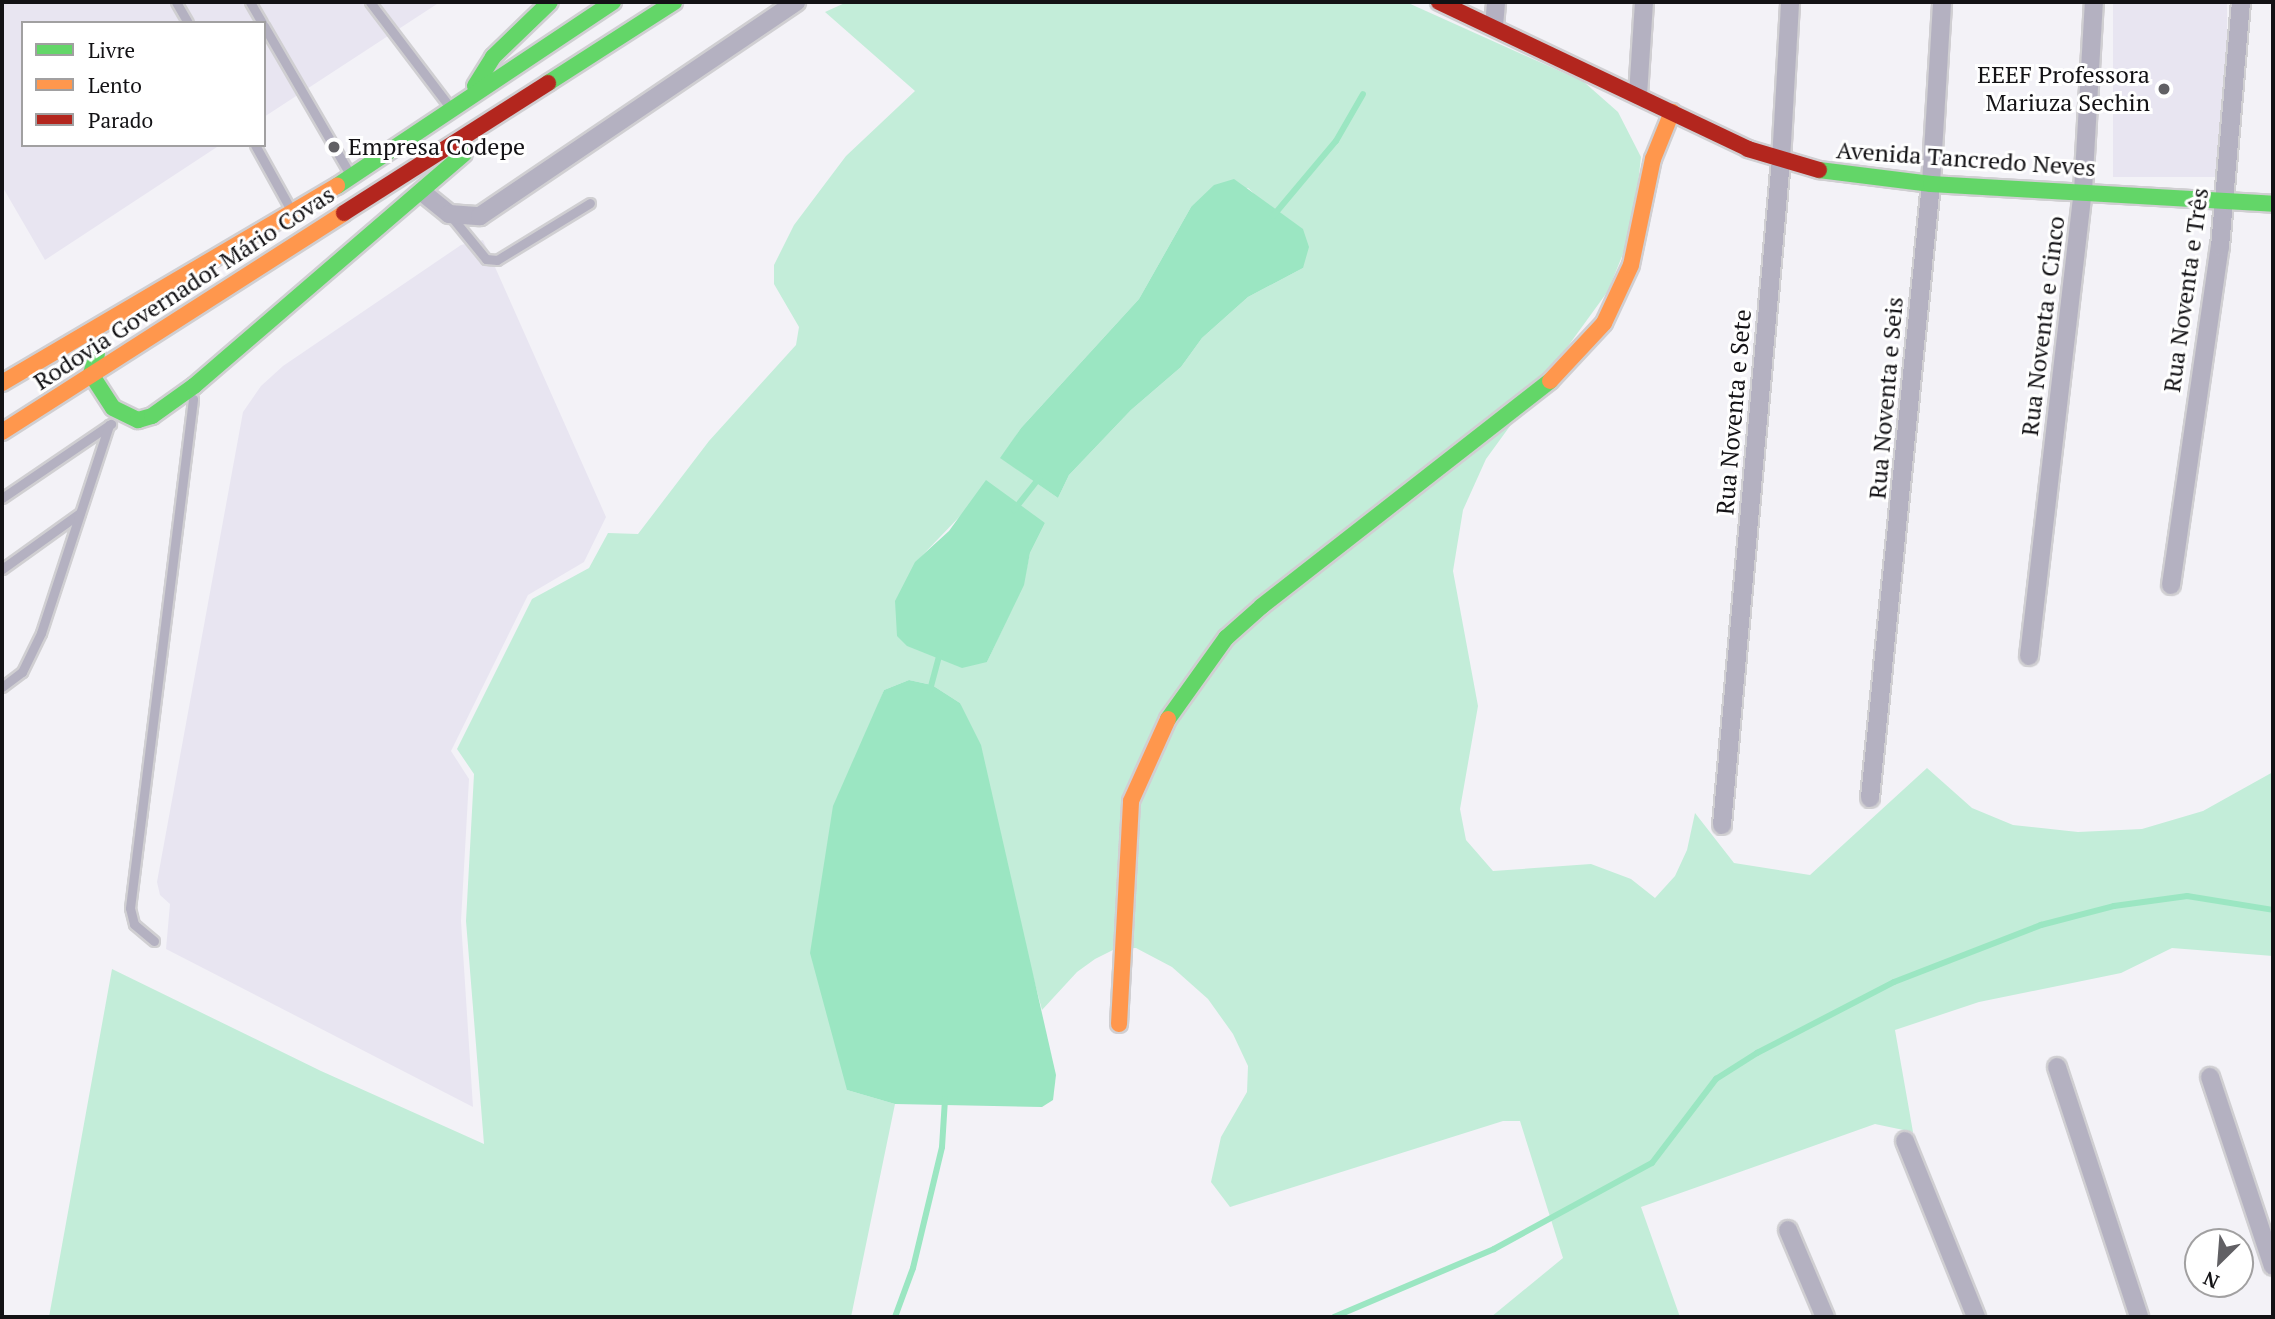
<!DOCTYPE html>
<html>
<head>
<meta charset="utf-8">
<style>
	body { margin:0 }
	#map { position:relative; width:2275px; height:1319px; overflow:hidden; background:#f3f2f7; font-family:"PT Serif",serif }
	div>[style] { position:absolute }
	.built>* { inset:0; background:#e8e5f1; transform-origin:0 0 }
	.green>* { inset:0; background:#c3edd9 }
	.water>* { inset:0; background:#9be6c2 }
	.stream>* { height:6px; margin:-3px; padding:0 3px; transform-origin:3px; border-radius:3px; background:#9be6c2 }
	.roads { filter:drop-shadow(2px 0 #d0cfd2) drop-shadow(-2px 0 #d0cfd2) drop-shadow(0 2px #d0cfd2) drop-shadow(0 -2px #d0cfd2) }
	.lane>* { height:9px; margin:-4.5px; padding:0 4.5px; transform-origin:4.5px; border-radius:4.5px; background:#b4b1c1 }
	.street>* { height:18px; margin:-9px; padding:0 9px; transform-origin:9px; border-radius:9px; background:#b4b1c1 }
	.fast>* { height:16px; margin:-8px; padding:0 8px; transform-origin:8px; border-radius:8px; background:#63d668 }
	.slow>* { height:16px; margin:-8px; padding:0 8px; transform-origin:8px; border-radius:8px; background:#ff974d }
	.jam>* { height:16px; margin:-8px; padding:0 8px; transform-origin:8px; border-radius:8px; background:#b3261e }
	.dots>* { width:19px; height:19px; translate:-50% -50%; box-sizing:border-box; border:4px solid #fff; border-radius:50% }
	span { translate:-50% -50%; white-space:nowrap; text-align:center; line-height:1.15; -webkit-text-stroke:6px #fff; paint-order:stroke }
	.poi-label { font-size:24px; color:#131215 }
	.right { translate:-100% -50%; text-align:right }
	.left { translate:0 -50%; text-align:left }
	.street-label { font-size:24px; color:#131215 }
	.frame { position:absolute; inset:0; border:4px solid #131215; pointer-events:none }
	.legend { position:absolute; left:21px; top:21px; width:245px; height:126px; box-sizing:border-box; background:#fff; border:2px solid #a1a0a1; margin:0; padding:9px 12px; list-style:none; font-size:21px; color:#131215 }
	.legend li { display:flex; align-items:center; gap:14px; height:35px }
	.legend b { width:35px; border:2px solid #a1a0a1 }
	.north { position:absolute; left:2184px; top:1228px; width:70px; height:70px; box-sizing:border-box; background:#fff; border:2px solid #a1a0a1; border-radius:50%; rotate:205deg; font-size:19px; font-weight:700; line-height:28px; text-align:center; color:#131215 }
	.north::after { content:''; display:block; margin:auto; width:24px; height:32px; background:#616064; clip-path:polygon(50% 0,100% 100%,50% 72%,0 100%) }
</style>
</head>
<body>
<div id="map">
	<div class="built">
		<i style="clip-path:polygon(2px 2px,440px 2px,264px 117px,264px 23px,23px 23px,23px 145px,220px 145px,45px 260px,2px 186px)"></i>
		<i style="left:2113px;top:2px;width:114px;height:175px"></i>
		<i style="clip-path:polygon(483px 240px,606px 517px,584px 562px,528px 595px,451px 751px,469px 779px,461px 921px,473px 1107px,166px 949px,170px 904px,160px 895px,157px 882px,243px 412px,261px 386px,283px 366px,461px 245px)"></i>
	</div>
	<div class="green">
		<i style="clip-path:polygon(evenodd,847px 2px,1406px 2px,1584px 82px,1618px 112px,1641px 157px,1633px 229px,1608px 291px,1486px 459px,1463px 510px,1453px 571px,1478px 706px,1460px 809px,1466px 840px,1493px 871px,1591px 864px,1631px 879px,1655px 898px,1675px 876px,1687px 850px,1695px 813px,1734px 863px,1810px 875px,1927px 768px,1972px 808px,2013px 825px,2078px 832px,2142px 829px,2203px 811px,2273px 772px,2273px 956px,2172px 948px,2121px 973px,1979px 1002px,1895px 1030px,1913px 1132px,1875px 1124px,1641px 1207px,1680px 1317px,1491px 1317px,1563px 1258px,1520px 1121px,1503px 1121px,1230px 1207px,1211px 1182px,1221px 1137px,1247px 1092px,1248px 1066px,1233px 1034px,1208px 999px,1172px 967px,1136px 948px,1117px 948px,1095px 959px,1077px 972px,1042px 1010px,960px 703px,932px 685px,909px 680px,884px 690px,867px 733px,847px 1090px,895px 1104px,851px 1317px,49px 1317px,112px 969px,321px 1071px,484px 1144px,466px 921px,474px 774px,457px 749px,532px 599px,589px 568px,608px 533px,638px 534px,709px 441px,796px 345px,799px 327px,774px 284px,774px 265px,794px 225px,846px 156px,915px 91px,825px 12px,847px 2px,1248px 188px,1263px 202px,1303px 268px,1248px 297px,1202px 338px,1181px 367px,1131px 410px,1069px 475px,1058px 498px,1001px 458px,1021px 428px,1139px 299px,1191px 207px,1248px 188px,847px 2px,964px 512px,1045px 523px,1030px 553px,1023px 585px,987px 662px,915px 563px,964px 512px)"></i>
	</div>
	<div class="water">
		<i style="clip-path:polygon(1234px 179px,1303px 229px,1309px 247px,1303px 268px,1248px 297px,1202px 338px,1181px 367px,1131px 410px,1069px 475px,1058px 498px,1000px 458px,1021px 428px,1139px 299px,1191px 207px,1214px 185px)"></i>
		<i style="clip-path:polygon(986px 480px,1045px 523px,1030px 553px,1024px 585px,987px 662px,962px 668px,907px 646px,897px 636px,895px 601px,915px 562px,949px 531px)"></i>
		<i style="clip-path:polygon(909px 680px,932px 685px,960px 703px,981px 745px,1056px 1075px,1053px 1100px,1042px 1107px,895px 1104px,847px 1090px,810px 953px,833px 806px,884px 690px)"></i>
	</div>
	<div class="stream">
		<i style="left:1273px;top:216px;width:98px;rotate:-50deg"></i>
		<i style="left:1336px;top:141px;width:54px;rotate:-60.1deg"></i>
		<i style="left:1014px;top:510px;width:42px;rotate:-51.8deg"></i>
		<i style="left:930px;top:690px;width:38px;rotate:-75deg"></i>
		<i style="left:895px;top:1317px;width:52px;rotate:-69.8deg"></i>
		<i style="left:913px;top:1268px;width:124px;rotate:-76.5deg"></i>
		<i style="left:942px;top:1147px;width:48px;rotate:-86.4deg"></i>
		<i style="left:1334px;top:1317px;width:174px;rotate:-23deg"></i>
		<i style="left:1494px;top:1249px;width:180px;rotate:-28.6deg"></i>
		<i style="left:1652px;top:1163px;width:106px;rotate:-52.7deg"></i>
		<i style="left:1716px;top:1079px;width:49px;rotate:-32.4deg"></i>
		<i style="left:1757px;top:1053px;width:154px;rotate:-27.4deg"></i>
		<i style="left:1894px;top:982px;width:158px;rotate:-21.2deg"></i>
		<i style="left:2041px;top:925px;width:75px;rotate:-14.6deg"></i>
		<i style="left:2114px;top:906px;width:74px;rotate:-7.8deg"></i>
		<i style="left:2187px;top:896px;width:87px;rotate:9.2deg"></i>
	</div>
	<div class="roads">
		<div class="lane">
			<i style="left:176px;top:2px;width:24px;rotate:60deg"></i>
			<i style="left:250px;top:2px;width:24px;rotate:60deg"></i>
			<i style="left:370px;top:2px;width:131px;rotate:52.8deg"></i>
			<i style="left:264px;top:26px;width:168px;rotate:59.9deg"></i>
			<i style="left:255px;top:145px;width:74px;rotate:61deg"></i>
			<i style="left:450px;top:215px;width:57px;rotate:50.7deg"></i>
			<i style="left:486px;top:259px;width:11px;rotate:5deg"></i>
			<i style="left:497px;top:260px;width:109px;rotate:-31.5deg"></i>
			<i style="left:2px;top:498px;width:132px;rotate:-34.2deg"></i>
			<i style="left:2px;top:569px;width:96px;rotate:-35.7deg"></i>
			<i style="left:2px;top:687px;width:25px;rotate:-37deg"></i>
			<i style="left:22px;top:672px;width:43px;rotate:-64deg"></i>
			<i style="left:41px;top:633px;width:219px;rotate:-71.9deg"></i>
			<i style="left:154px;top:941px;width:26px;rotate:-140deg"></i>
			<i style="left:134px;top:924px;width:16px;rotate:-104deg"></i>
			<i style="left:130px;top:908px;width:513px;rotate:-82.94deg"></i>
		</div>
		<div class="street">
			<i style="left:1494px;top:26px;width:24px;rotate:-85deg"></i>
			<i style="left:1638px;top:95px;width:93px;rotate:-86.3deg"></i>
			<i style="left:422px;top:192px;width:35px;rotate:39deg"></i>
			<i style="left:449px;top:214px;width:31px;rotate:4deg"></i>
			<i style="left:480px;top:216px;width:382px;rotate:-34.1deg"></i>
			<i style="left:2171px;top:585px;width:342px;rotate:-81.8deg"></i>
			<i style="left:2220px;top:247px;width:246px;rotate:-85.1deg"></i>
			<i style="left:2029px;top:656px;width:468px;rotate:-83.4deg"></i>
			<i style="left:2083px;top:191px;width:189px;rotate:-86.7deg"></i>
			<i style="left:1870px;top:798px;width:617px;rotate:-84.33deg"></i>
			<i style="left:1931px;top:184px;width:182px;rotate:-86.5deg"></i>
			<i style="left:1722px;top:825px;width:668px;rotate:-84.93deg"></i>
			<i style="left:1781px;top:160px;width:158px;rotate:-86.7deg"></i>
			<i style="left:2057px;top:1067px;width:263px;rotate:71.8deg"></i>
			<i style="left:2210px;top:1077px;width:199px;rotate:71.6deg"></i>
			<i style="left:1905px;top:1141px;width:190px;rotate:68deg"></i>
			<i style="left:1788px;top:1230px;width:95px;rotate:67deg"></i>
		</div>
		<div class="fast">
			<i style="left:548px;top:83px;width:150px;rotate:-32.7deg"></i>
			<i style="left:475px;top:86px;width:34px;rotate:-58deg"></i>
			<i style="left:493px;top:57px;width:79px;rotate:-44deg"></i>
			<i style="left:1819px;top:170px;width:113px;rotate:7.1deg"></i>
			<i style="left:1931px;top:184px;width:343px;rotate:3.3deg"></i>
			<i style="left:337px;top:186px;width:332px;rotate:-33.7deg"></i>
			<i style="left:97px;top:354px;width:21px;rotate:107deg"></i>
			<i style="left:91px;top:374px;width:40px;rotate:57.1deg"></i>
			<i style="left:113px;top:408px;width:28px;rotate:26deg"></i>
			<i style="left:138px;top:420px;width:15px;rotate:-16deg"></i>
			<i style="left:152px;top:416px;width:52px;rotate:-35.5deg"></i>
			<i style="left:194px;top:386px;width:356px;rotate:-40.7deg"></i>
			<i style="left:1168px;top:719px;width:100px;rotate:-54.4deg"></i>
			<i style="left:1226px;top:638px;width:48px;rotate:-41.6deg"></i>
			<i style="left:1262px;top:606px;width:365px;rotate:-38deg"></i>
		</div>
		<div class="slow">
			<i style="left:1550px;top:381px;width:79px;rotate:-47deg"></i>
			<i style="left:1604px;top:323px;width:64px;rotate:-65deg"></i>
			<i style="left:1631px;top:265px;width:108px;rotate:-78.3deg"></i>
			<i style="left:1653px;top:159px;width:51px;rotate:-68deg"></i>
			<i style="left:2px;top:383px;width:389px;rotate:-30.5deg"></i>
			<i style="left:2px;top:432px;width:406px;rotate:-32.6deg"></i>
			<i style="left:1119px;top:1024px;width:223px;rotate:-86.9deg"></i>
			<i style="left:1131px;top:801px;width:90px;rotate:-65.7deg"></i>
		</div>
		<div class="jam">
			<i style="left:1439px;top:2px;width:342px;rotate:25.4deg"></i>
			<i style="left:1748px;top:149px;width:74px;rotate:16.5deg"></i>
			<i style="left:344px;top:213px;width:242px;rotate:-32.5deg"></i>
		</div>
	</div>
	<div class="dots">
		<i style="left:2164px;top:89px;background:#616064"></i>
		<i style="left:334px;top:147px;background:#616064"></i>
	</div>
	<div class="poi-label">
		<span class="right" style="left:2150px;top:89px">EEEF Professora<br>Mariuza Sechin</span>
		<span class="left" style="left:348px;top:147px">Empresa Codepe</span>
	</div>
	<div class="street-label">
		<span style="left:1966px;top:159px;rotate:4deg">Avenida Tancredo Neves</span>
		<span style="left:184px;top:288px;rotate:-33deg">Rodovia Governador Mário Covas</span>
		<span style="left:2186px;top:290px;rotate:-82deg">Rua Noventa e Três</span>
		<span style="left:2043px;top:326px;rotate:-83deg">Rua Noventa e Cinco</span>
		<span style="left:1886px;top:398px;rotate:-85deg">Rua Noventa e Seis</span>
		<span style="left:1734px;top:412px;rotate:-85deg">Rua Noventa e Sete</span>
	</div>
	<div class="frame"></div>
	<ul class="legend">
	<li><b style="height:9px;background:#63d668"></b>Livre</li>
	<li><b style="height:9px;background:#ff974d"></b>Lento</li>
	<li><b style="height:9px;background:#b3261e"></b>Parado</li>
	</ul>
	<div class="north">N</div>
</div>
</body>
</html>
